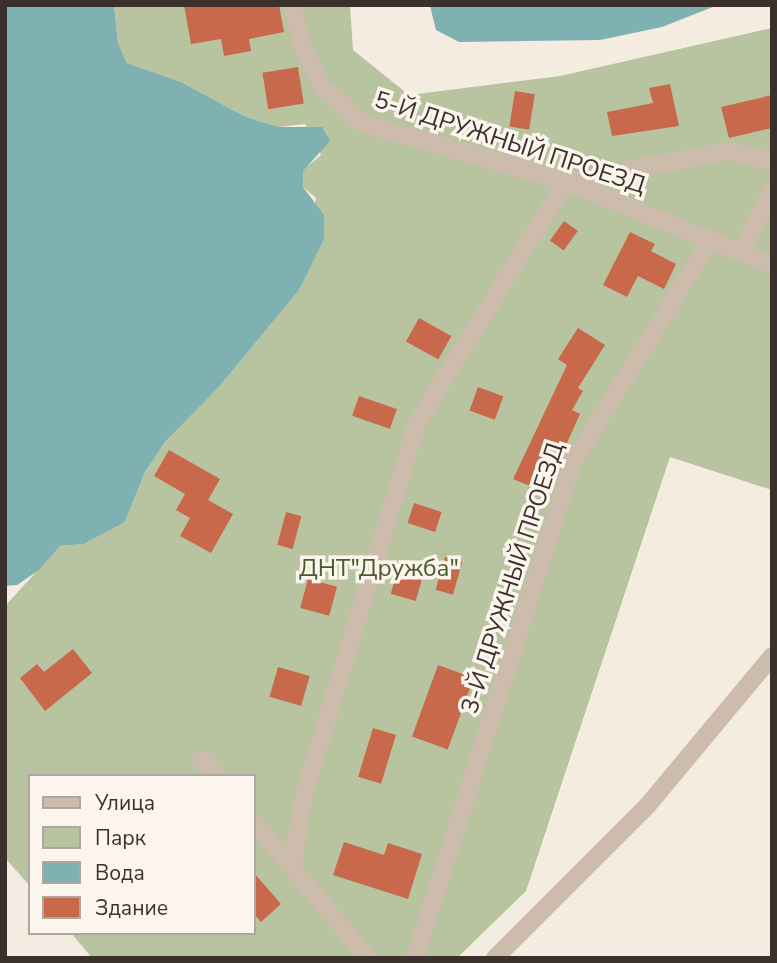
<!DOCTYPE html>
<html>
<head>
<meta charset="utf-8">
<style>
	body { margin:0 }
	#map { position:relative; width:777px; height:963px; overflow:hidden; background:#f4ebe1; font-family:"Nunito Sans",sans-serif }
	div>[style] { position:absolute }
	.green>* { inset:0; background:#b8c4a0 }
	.water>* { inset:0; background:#7fb0b2 }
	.building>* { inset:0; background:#c8694b; transform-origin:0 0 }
	.street>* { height:18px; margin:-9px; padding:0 9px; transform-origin:9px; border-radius:9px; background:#cdbbac }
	span { translate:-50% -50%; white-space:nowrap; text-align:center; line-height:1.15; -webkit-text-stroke:7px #fbf5ee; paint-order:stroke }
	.street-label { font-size:24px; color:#3b302b }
	.park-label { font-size:24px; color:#4a5a2e }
	.frame { position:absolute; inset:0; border:7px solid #3b302b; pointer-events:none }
	.legend { position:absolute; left:28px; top:774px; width:228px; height:161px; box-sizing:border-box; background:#fbf5ee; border:2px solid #aea6a0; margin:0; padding:9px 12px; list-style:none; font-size:21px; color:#3b302b }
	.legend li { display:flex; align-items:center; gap:14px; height:35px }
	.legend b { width:35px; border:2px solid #aea6a0 }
</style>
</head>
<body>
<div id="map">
	<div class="green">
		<i style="clip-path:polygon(114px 5px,350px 5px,353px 50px,409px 95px,560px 76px,772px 28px,772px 490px,670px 457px,526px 891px,457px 958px,92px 958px,71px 933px,254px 933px,254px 776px,30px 776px,30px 886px,5px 858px,5px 606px,60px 546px,84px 544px,125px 522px,145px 472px,165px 442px,219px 387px,299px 290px,316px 198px,303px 187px,303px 170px,321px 155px,305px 124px,279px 127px,246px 117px,181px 82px,127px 63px,118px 43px)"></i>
	</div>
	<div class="water">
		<i style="clip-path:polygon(5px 5px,114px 5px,118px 43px,127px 63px,181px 82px,246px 117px,279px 127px,322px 127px,330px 141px,303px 171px,303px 187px,324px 215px,324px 239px,299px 290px,219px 387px,165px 442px,145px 472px,125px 522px,84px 544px,60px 546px,39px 570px,17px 585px,5px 586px)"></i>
		<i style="clip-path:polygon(718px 5px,662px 27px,600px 40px,459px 42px,436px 30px,430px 6px)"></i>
	</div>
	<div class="building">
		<i style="clip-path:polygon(184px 5px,279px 5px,284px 32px,249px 39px,251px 51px,224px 56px,221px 39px,191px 44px)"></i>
		<i style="left:298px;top:67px;width:37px;height:36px;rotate:81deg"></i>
		<i style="clip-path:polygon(670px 84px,679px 126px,612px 136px,607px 112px,653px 103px,649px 88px)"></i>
		<i style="left:515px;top:91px;width:20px;height:36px;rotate:9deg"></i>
		<i style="clip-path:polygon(772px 95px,772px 128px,729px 138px,721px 107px)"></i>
		<i style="left:564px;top:221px;width:17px;height:24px;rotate:36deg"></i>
		<i style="clip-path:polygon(630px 232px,655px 244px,651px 251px,676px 264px,664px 289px,638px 276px,627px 297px,603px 285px)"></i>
		<i style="left:419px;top:318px;width:37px;height:27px;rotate:29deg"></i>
		<i style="clip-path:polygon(578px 328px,605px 345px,578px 388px,583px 391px,572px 410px,580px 414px,545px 492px,513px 479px,567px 365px,558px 359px)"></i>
		<i style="left:478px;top:387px;width:27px;height:25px;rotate:20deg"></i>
		<i style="left:359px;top:396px;width:40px;height:21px;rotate:19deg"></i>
		<i style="clip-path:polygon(169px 450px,220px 479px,208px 500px,233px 514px,211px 553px,180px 536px,190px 518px,176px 510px,185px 494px,154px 476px)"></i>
		<i style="left:414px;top:503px;width:29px;height:21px;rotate:18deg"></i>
		<i style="left:286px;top:512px;width:16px;height:34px;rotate:15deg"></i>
		<i style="left:445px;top:557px;width:18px;height:34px;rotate:16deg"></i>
		<i style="left:399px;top:565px;width:26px;height:30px;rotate:16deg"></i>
		<i style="left:308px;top:579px;width:30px;height:30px;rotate:15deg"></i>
		<i style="clip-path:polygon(73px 649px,92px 673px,45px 711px,20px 678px,37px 664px,44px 672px)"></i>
		<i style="left:438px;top:665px;width:38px;height:76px;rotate:20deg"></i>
		<i style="left:278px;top:667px;width:33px;height:31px;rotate:16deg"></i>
		<i style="left:373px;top:728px;width:24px;height:51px;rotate:17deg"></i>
		<i style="clip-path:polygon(344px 842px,384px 855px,388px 843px,422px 854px,408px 899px,333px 875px)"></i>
		<i style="clip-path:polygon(254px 873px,281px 904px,261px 922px,254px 914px)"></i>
	</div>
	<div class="street">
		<i style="left:292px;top:5px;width:40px;rotate:75.6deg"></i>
		<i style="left:302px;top:44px;width:45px;rotate:65.1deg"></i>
		<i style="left:321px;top:85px;width:56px;rotate:42.8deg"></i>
		<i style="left:362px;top:123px;width:212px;rotate:16.1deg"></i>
		<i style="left:566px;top:182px;width:222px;rotate:21.9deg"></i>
		<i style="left:741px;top:252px;width:70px;rotate:-63.8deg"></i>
		<i style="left:201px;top:759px;width:23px;rotate:49deg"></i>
		<i style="left:254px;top:822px;width:177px;rotate:50deg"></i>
		<i style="left:292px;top:868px;width:74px;rotate:-80.7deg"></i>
		<i style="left:304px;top:795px;width:389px;rotate:-73.1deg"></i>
		<i style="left:417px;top:423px;width:283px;rotate:-58.3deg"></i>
		<i style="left:566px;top:182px;width:166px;rotate:-10.8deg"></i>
		<i style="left:729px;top:151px;width:44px;rotate:14.3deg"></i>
		<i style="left:415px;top:958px;width:521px;rotate:-72.33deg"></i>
		<i style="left:573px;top:462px;width:262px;rotate:-58.2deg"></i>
		<i style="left:495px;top:958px;width:216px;rotate:-45deg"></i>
		<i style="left:648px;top:805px;width:194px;rotate:-50.2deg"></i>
	</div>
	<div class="street-label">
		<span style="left:510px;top:143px;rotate:18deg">5-Й ДРУЖНЫЙ ПРОЕЗД</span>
		<span style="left:513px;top:578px;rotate:-72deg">3-Й ДРУЖНЫЙ ПРОЕЗД</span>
	</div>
	<div class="park-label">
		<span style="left:379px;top:569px">ДНТ"Дружба"</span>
	</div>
	<div class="frame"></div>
	<ul class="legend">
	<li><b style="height:9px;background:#cdbbac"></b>Улица</li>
	<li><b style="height:19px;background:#b8c4a0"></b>Парк</li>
	<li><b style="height:19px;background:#7fb0b2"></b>Вода</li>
	<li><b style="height:19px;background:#c8694b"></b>Здание</li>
	</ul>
</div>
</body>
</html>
